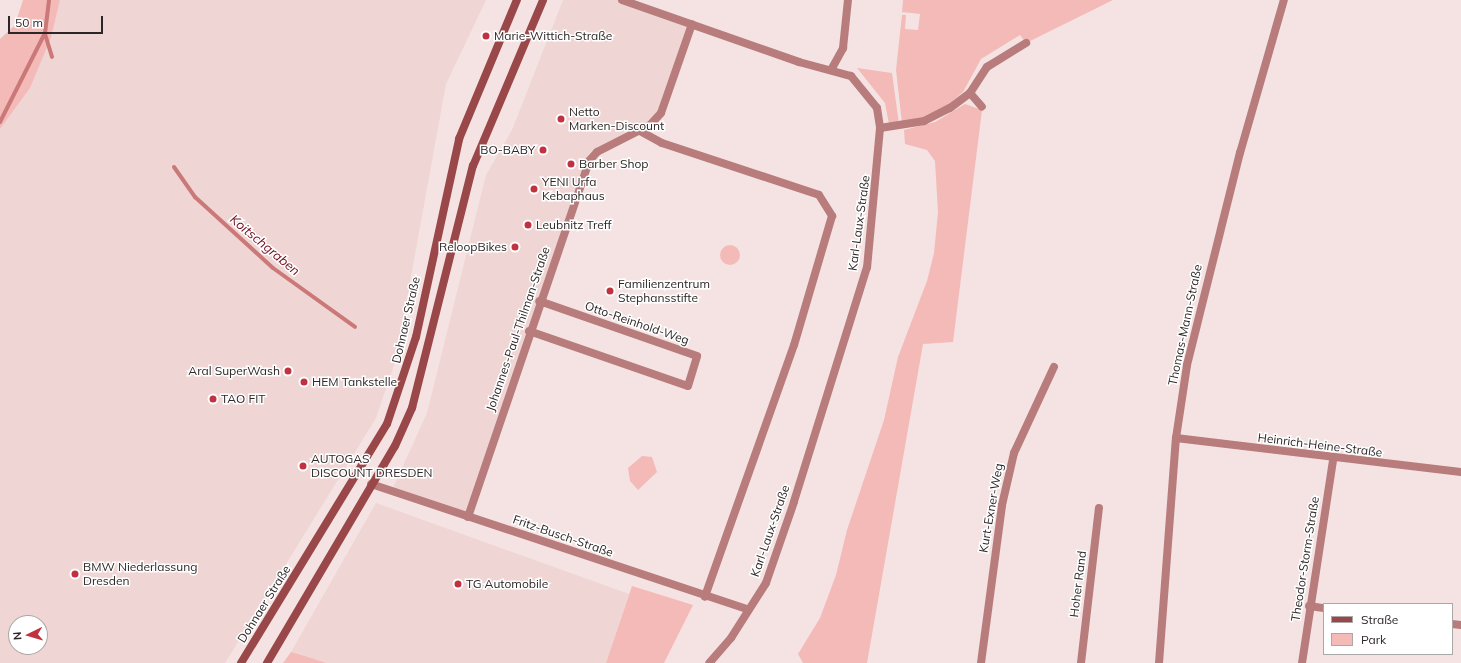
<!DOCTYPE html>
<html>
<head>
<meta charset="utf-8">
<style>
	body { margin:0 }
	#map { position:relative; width:1461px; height:663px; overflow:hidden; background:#f4e3e2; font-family:Mulish,sans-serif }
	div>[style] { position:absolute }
	.built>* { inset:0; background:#efd5d4 }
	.green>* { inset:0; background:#f3bab8 }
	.round { border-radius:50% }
	.stream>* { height:4px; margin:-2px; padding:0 2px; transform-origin:2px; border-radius:2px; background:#cb7878 }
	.minor>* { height:8px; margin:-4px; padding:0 4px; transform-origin:4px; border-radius:4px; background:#b77c7b }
	.secondary>* { height:8px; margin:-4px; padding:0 4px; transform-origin:4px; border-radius:4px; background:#994749 }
	.dots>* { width:11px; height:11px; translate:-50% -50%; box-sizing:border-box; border:2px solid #fff; border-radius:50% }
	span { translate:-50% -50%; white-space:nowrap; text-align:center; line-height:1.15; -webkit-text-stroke:3px #fff; paint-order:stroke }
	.poi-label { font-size:12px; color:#2c2626 }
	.left { translate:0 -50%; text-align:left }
	.right { translate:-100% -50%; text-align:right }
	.street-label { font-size:12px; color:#2c2626 }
	.water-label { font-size:13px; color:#740f1e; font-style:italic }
	.legend { position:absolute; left:1323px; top:603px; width:130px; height:52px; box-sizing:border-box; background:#fff; border:1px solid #aba8a8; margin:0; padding:5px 7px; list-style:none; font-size:12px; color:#2c2626 }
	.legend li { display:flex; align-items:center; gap:8px; height:20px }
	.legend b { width:20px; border:1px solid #aba8a8 }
	.north { position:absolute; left:8px; top:615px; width:40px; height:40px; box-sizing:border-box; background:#fff; border:1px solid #aba8a8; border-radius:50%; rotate:265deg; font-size:11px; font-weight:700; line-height:16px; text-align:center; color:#2c2626 }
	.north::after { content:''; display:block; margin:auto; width:14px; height:18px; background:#c1313f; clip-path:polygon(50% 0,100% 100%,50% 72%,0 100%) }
	.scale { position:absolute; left:8px; top:16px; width:95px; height:18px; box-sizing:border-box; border:2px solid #2c2626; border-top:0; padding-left:5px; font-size:12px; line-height:14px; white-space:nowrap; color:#2c2626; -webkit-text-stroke:3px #fff; paint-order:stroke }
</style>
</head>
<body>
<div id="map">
	<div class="built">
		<i style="clip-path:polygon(evenodd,60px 0,486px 0,446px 84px,396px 359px,376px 418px,225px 663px,0 663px,0 129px,30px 88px,51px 38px,60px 0,16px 623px,40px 623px,40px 647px,16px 647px,16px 623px)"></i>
		<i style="clip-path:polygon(563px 0,622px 0,692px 24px,661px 113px,650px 125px,592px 157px,468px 517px,393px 488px,427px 413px,486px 175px,512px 130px)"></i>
		<i style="clip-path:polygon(376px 503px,629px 594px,606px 663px,326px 663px,291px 652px)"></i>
	</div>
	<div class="green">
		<i style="clip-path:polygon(23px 0,60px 0,51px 38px,30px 88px,0 129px,0 39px,15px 25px)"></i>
		<i style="clip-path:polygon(903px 0,1113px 0,1026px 43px,1020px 35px,981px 59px,963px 92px,949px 104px,928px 117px,902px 123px,896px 70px,902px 15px,906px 15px,905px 29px,918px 30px,920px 14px,902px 12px)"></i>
		<i style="clip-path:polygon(857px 68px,892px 73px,899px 124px,889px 124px,885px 103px)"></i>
		<i style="clip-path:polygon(965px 104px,982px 110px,953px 342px,923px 344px,867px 663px,803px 663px,798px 654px,820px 618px,836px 575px,847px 530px,884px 420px,898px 357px,927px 281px,934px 253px,938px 212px,935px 161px,927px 150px,905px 144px,904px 130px,935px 122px)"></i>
		<i class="round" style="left:720px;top:245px;width:20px;height:20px"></i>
		<i style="clip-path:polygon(642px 456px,652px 457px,657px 472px,638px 490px,630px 481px,628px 468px)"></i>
		<i style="clip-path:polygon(632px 586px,693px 605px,664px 663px,606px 663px)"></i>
		<i style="clip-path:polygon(291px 652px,311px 658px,326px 663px,283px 663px)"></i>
	</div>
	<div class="stream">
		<i style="left:45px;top:34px;width:24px;rotate:73deg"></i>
		<i style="left:0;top:122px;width:100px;rotate:-63.2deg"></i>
		<i style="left:45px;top:33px;width:33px;rotate:-83deg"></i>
		<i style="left:174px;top:167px;width:37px;rotate:55deg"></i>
		<i style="left:195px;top:197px;width:105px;rotate:42.3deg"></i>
		<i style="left:273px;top:268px;width:101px;rotate:35.7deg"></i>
	</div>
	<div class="minor">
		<i style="left:622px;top:0;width:188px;rotate:19.3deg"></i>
		<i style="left:799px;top:62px;width:54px;rotate:15.1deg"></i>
		<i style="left:851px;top:76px;width:41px;rotate:50.9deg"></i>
		<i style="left:877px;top:108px;width:20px;rotate:81deg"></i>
		<i style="left:880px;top:128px;width:140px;rotate:95.3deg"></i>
		<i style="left:867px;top:267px;width:246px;rotate:107.3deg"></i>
		<i style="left:794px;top:502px;width:86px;rotate:109.1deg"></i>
		<i style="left:766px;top:583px;width:65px;rotate:122.5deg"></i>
		<i style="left:731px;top:638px;width:33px;rotate:131deg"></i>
		<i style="left:831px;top:70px;width:25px;rotate:-61deg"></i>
		<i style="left:843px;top:48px;width:48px;rotate:-84.1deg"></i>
		<i style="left:970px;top:93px;width:18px;rotate:49deg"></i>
		<i style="left:880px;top:128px;width:45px;rotate:-9deg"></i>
		<i style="left:924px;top:121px;width:29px;rotate:-27deg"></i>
		<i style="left:950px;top:108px;width:25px;rotate:-37deg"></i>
		<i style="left:970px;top:93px;width:31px;rotate:-57deg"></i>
		<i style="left:987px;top:67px;width:46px;rotate:-31.6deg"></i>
		<i style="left:640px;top:131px;width:25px;rotate:29deg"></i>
		<i style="left:662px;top:143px;width:165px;rotate:18.3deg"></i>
		<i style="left:819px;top:195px;width:25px;rotate:58deg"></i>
		<i style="left:832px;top:216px;width:134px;rotate:106.4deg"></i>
		<i style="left:794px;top:345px;width:267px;rotate:109.5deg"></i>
		<i style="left:529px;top:331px;width:168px;rotate:19.1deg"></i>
		<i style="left:688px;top:386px;width:31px;rotate:-73deg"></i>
		<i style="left:697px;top:356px;width:167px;rotate:-160.8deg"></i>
		<i style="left:1176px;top:438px;width:287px;rotate:6.8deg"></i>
		<i style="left:371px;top:484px;width:396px;rotate:18.4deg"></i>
		<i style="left:468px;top:517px;width:376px;rotate:-71.2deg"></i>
		<i style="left:589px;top:161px;width:12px;rotate:-48deg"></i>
		<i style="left:597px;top:152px;width:59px;rotate:-27deg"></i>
		<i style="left:650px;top:125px;width:16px;rotate:-47deg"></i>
		<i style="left:661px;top:113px;width:94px;rotate:-70.8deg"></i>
		<i style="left:1309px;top:606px;width:15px;rotate:8deg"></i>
		<i style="left:1452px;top:624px;width:9px;rotate:6deg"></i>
		<i style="left:981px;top:663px;width:159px;rotate:-82.4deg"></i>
		<i style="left:1002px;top:505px;width:53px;rotate:-77deg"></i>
		<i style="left:1014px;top:453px;width:95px;rotate:-65.1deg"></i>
		<i style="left:1081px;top:663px;width:156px;rotate:-83.4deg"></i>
		<i style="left:1159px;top:663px;width:226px;rotate:-85.7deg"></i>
		<i style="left:1176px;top:438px;width:74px;rotate:-81.4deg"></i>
		<i style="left:1187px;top:365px;width:219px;rotate:-76deg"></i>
		<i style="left:1240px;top:153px;width:159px;rotate:-74deg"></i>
		<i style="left:1302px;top:663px;width:205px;rotate:-81.3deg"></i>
	</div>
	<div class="secondary">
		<i style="left:241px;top:663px;width:280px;rotate:-58.6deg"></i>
		<i style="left:387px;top:424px;width:92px;rotate:-71.6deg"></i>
		<i style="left:416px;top:337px;width:203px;rotate:-77.7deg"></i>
		<i style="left:459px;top:139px;width:151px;rotate:-67.4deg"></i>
		<i style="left:267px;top:663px;width:252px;rotate:-59.5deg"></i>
		<i style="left:395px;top:446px;width:42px;rotate:-65.9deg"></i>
		<i style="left:412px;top:408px;width:250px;rotate:-75.9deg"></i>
		<i style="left:473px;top:166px;width:180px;rotate:-67.1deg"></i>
	</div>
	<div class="dots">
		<i style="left:486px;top:36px;background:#c1313f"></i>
		<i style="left:561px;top:119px;background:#c1313f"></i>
		<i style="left:543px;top:150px;background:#c1313f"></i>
		<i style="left:571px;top:164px;background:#c1313f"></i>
		<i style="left:534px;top:189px;background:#c1313f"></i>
		<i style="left:528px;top:225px;background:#c1313f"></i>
		<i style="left:515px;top:247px;background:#c1313f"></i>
		<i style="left:610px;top:291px;background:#c1313f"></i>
		<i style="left:288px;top:371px;background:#c1313f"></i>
		<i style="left:304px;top:382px;background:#c1313f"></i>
		<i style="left:213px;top:399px;background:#c1313f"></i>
		<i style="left:303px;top:466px;background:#c1313f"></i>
		<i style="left:75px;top:574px;background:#c1313f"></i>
		<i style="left:458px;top:584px;background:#c1313f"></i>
	</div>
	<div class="poi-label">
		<span class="left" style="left:494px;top:36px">Marie-Wittich-Straße</span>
		<span class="left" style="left:569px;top:119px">Netto<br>Marken-Discount</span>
		<span class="right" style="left:535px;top:150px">BO-BABY</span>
		<span class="left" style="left:579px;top:164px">Barber Shop</span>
		<span class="left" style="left:542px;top:189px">YENI Urfa<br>Kebaphaus</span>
		<span class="left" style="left:536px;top:225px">Leubnitz Treff</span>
		<span class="right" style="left:507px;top:247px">ReloopBikes</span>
		<span class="left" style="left:618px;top:291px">Familienzentrum<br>Stephansstifte</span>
		<span class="right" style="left:280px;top:371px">Aral SuperWash</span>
		<span class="left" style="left:312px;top:382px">HEM Tankstelle</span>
		<span class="left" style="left:221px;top:399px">TAO FIT</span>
		<span class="left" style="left:311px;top:466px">AUTOGAS<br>DISCOUNT DRESDEN</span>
		<span class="left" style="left:83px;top:574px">BMW Niederlassung<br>Dresden</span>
		<span class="left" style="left:466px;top:584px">TG Automobile</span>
	</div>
	<div class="street-label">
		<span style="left:859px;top:223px;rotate:-82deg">Karl-Laux-Straße</span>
		<span style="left:406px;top:320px;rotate:-77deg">Dohnaer Straße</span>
		<span style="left:637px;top:323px;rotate:19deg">Otto-Reinhold-Weg</span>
		<span style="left:1185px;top:325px;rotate:-78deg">Thomas-Mann-Straße</span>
		<span style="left:518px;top:329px;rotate:-71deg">Johannes-Paul-Thilman-Straße</span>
		<span style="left:1320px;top:445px;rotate:7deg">Heinrich-Heine-Straße</span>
		<span style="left:991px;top:508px;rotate:-80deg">Kurt-Exner-Weg</span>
		<span style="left:770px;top:531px;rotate:-71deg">Karl-Laux-Straße</span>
		<span style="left:563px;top:536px;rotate:19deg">Fritz-Busch-Straße</span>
		<span style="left:1305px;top:559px;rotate:-81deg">Theodor-Storm-Straße</span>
		<span style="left:1078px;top:584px;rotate:-83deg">Hoher Rand</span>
		<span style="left:264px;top:604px;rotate:-58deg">Dohnaer Straße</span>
	</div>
	<div class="water-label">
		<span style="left:265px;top:245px;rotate:40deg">Koitschgraben</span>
	</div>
	<ul class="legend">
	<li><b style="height:5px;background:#994749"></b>Straße</li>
	<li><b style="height:11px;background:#f3bab8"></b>Park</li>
	</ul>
	<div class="north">N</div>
	<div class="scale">50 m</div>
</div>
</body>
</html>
